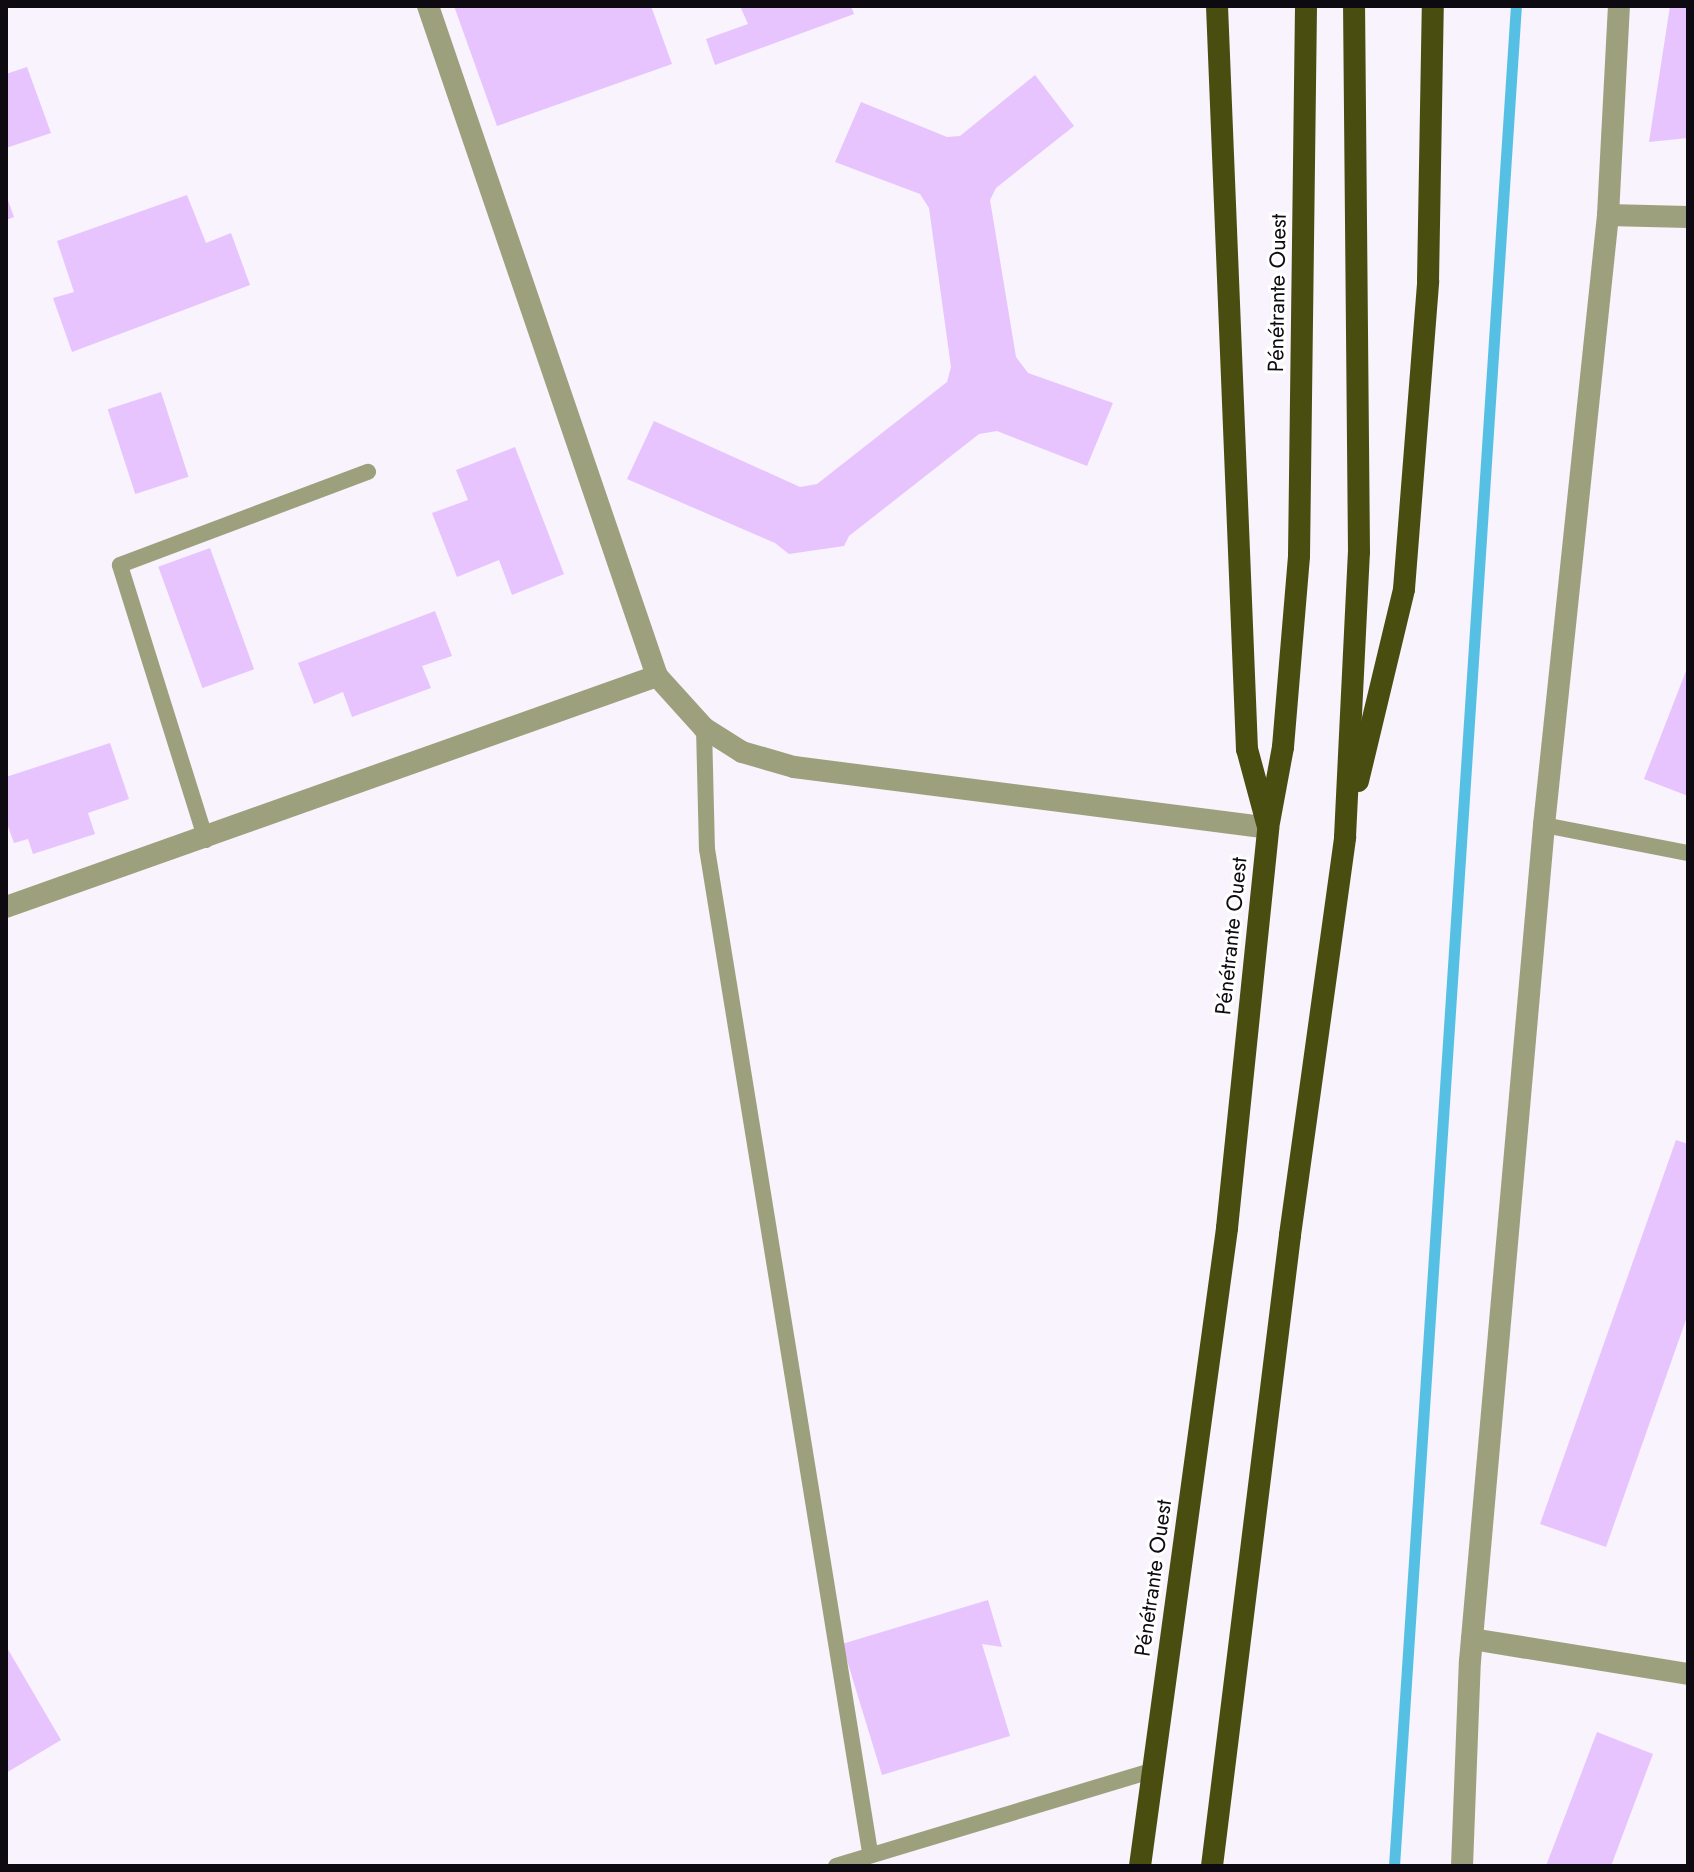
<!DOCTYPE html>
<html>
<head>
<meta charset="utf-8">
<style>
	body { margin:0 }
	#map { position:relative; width:1694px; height:1872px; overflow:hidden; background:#f8f3fc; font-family:Jost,sans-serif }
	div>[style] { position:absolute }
	.stream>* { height:11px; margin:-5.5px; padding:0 5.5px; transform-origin:5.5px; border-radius:5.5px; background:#56c0e4 }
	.building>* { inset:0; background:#e7c4fe; transform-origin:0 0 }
	.service>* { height:16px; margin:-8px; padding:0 8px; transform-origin:8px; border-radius:8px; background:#9da07d }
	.minor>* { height:22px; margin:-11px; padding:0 11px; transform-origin:11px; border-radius:11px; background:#9da07d }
	.tertiary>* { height:22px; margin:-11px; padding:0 11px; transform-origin:11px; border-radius:11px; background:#9da07d }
	.trunk>* { height:22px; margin:-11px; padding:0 11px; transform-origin:11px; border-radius:11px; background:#4a4d10 }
	span { translate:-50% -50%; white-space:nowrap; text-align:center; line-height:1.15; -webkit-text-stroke:6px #fff; paint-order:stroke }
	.street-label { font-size:22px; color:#0e0a11 }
	.frame { position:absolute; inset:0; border:8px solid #0e0a11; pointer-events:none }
</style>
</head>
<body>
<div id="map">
	<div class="stream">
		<i style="left:1394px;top:1866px;width:1864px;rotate:-86.25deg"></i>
	</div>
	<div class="building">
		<i style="clip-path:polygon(454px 6px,651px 6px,672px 64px,497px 126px)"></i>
		<i style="clip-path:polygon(740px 6px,851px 6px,854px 14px,715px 65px,706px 39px,748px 24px)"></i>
		<i style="clip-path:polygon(1670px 6px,1688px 6px,1688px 138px,1649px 142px)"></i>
		<i style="clip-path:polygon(27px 67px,51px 133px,6px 148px,6px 74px)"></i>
		<i style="clip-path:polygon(1035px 75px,1074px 126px,996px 188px,990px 200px,1016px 357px,1028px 373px,1113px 403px,1087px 466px,997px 431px,979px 434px,849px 536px,844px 546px,789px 554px,775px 543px,627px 479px,654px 421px,800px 487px,817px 484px,947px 382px,951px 367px,929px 208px,920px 194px,835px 162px,861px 102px,947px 137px,960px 136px)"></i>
		<i style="clip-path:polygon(6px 195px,14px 217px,6px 220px)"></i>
		<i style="clip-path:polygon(187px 195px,206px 243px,231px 233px,250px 285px,72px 352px,53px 298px,74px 292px,57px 241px)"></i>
		<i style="left:161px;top:392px;width:89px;height:56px;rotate:72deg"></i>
		<i style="clip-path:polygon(515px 447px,564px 574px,512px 595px,499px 560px,457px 577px,432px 513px,468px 500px,456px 470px)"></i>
		<i style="left:210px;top:548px;width:129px;height:55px;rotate:70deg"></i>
		<i style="clip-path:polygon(435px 611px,452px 656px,422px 666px,431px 688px,352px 717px,343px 692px,314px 704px,298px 663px)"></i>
		<i style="clip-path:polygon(1688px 666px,1688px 796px,1644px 779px)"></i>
		<i style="clip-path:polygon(110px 743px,129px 799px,88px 813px,95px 834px,33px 854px,28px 839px,14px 843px,6px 821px,6px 777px)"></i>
		<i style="clip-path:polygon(1676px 1140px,1688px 1144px,1688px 1314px,1606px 1547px,1540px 1524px)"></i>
		<i style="clip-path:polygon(988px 1600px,1002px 1647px,982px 1644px,1010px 1736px,882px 1775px,842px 1644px)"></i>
		<i style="clip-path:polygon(6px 1646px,61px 1740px,6px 1773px)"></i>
		<i style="clip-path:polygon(1597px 1732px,1653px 1754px,1611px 1866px,1546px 1866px)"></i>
	</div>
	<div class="service">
		<i style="left:704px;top:728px;width:121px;rotate:88.6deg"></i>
		<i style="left:707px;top:849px;width:1016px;rotate:80.77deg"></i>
		<i style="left:1544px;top:825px;width:147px;rotate:11deg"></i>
		<i style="left:206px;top:840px;width:288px;rotate:-107.4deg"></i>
		<i style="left:120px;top:565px;width:265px;rotate:-20.6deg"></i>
		<i style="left:836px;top:1866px;width:332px;rotate:-16.8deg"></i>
	</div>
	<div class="minor">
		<i style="left:1608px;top:215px;width:80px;rotate:1.4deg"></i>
		<i style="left:1472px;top:1639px;width:219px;rotate:9.2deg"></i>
		<i style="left:1462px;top:1866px;width:205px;rotate:-87.8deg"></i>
		<i style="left:1470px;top:1661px;width:839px;rotate:-84.94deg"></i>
		<i style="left:1544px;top:825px;width:613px;rotate:-84.01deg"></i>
		<i style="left:1608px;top:215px;width:209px;rotate:-87deg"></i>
	</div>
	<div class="tertiary">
		<i style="left:428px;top:6px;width:708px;rotate:71.13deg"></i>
		<i style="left:657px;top:676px;width:70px;rotate:47.9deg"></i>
		<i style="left:704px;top:728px;width:45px;rotate:32.3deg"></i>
		<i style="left:742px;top:752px;width:54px;rotate:16.1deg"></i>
		<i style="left:794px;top:767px;width:478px;rotate:7.3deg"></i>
		<i style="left:6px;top:907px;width:691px;rotate:-19.54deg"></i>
	</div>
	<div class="trunk">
		<i style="left:1217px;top:6px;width:744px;rotate:87.69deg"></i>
		<i style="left:1247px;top:749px;width:77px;rotate:74.9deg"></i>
		<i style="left:1358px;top:781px;width:197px;rotate:-76.5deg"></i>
		<i style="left:1404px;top:589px;width:309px;rotate:-85.5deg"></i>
		<i style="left:1428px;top:281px;width:275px;rotate:-89deg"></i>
		<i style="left:1140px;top:1866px;width:644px;rotate:-82.23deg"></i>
		<i style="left:1227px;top:1228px;width:402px;rotate:-84.1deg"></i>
		<i style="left:1268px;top:828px;width:82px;rotate:-79.5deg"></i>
		<i style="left:1283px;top:747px;width:192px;rotate:-85.2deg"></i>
		<i style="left:1299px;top:556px;width:550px;rotate:-89.27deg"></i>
		<i style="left:1212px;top:1866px;width:636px;rotate:-82.95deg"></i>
		<i style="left:1290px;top:1235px;width:402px;rotate:-82.1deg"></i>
		<i style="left:1345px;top:837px;width:285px;rotate:-87.2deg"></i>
		<i style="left:1359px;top:552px;width:546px;rotate:-90.52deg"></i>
	</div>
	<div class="street-label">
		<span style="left:1277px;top:293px;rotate:-89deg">Pénétrante Ouest</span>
		<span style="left:1231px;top:936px;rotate:-84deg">Pénétrante Ouest</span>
		<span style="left:1153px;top:1578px;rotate:-82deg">Pénétrante Ouest</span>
	</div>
	<div class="frame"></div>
</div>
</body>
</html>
